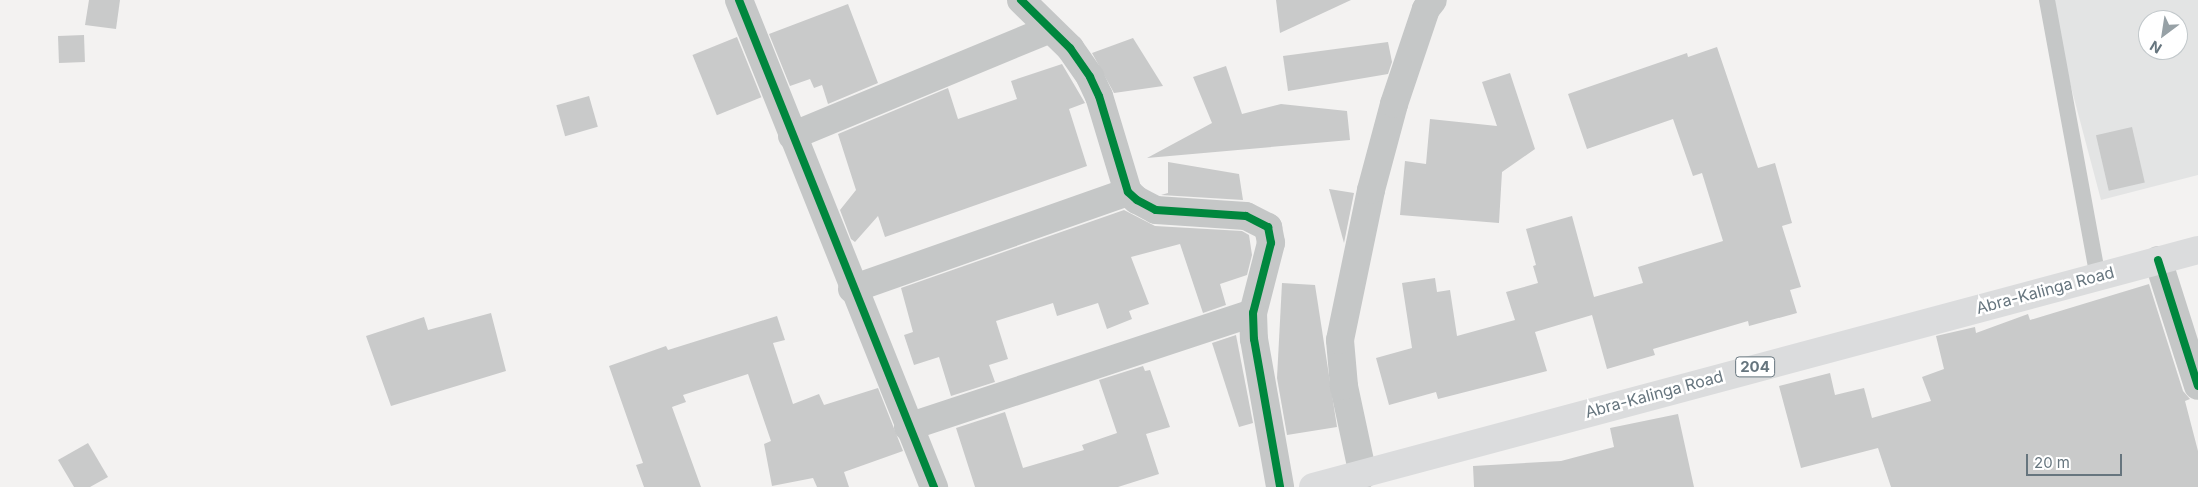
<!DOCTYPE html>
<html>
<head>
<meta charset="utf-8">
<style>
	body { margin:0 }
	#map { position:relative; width:2198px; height:487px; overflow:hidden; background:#f3f2f1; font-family:Inter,sans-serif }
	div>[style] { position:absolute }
	.built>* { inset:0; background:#e3e4e4 }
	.building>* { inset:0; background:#c9caca; transform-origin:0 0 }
	.service>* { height:16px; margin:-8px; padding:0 8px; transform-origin:8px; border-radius:8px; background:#c5c7c7 }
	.minor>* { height:28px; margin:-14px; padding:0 14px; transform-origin:14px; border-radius:14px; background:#c5c7c7 }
	.tertiary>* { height:28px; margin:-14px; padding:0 14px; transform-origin:14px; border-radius:14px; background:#c5c7c7 }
	.primary>* { height:28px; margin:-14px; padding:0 14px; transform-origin:14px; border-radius:14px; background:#dbdcdd }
	.cycleway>* { height:8px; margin:-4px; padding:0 4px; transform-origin:4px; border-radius:4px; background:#00873e }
	span { translate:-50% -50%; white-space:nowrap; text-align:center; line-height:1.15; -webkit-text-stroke:5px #fff; paint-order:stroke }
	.shield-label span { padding:1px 4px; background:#fff; border:1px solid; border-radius:4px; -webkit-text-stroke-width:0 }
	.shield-label { font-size:15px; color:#66757e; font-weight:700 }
	.street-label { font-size:16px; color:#66757e }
	.north { position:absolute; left:2138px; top:10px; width:50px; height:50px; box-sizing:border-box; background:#fff; border:1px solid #c2c8cb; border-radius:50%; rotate:211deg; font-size:14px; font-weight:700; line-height:20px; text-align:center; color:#66757e }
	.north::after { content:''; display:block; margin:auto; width:18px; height:22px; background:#97a1a6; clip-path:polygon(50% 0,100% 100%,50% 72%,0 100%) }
	.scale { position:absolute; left:2026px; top:454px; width:96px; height:22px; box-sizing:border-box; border:2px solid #66757e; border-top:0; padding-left:6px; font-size:15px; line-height:18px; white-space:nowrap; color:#66757e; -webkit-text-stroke:4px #fff; paint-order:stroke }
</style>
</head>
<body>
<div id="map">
	<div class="built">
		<i style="clip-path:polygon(evenodd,2048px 0,2198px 0,2198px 175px,2101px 200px,2048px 0,2148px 20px,2178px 20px,2178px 50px,2148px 50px,2148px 20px)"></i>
	</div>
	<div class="building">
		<i style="clip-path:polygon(89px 0,120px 0,116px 29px,85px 25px)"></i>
		<i style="clip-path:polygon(1276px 0,1351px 0,1280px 33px)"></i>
		<i style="clip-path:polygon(848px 4px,878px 83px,828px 104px,822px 85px,814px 88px,810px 79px,790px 86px,769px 34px)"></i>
		<i style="left:84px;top:35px;width:27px;height:26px;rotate:88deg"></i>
		<i style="left:737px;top:37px;width:65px;height:48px;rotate:68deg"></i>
		<i style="clip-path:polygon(1133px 38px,1163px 86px,1114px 93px,1092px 53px)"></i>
		<i style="clip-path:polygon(1388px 42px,1392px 62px,1388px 74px,1288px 91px,1283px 56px)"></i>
		<i style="clip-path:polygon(1717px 47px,1758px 168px,1775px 163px,1792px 223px,1782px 226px,1801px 287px,1790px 290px,1797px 313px,1749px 326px,1748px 321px,1653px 349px,1655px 355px,1607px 369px,1592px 315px,1535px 332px,1547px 371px,1438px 399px,1436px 392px,1389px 405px,1376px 358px,1412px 348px,1402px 283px,1435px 278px,1437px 292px,1450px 290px,1457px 336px,1515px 320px,1506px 292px,1538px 283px,1533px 266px,1536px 265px,1526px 229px,1572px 216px,1594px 297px,1643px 283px,1638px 267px,1723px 241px,1702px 173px,1693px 176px,1673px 119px,1587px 149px,1568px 94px,1687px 53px,1688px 57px)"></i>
		<i style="clip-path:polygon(1062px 64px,1085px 103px,1069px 109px,1087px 166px,885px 237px,878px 216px,855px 242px,851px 239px,840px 210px,856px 190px,838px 134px,948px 88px,958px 119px,1017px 99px,1011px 81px)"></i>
		<i style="clip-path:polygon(1226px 66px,1242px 114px,1281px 104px,1347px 111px,1350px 140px,1147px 158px,1212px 123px,1193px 77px)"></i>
		<i style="clip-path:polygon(1510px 73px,1535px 149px,1502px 172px,1499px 223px,1400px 215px,1405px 161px,1426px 164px,1430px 119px,1497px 126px,1482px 82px)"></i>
		<i style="left:589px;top:96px;width:32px;height:34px;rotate:74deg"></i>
		<i style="left:2132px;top:127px;width:57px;height:37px;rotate:77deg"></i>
		<i style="clip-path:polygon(1168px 162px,1239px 174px,1243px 200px,1161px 195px,1168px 193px)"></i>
		<i style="clip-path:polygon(1329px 189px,1354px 193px,1344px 243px)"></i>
		<i style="clip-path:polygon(1124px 210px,1155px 226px,1242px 231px,1249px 235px,1252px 255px,1247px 275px,1220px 284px,1226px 305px,1203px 313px,1180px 244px,1131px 257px,1149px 304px,1129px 311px,1132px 319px,1107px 329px,1098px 303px,1057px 316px,1053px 303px,996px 321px,1008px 359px,989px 365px,995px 382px,951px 396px,939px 357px,914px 365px,904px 335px,913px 332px,901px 288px)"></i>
		<i style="clip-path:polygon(1282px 283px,1315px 285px,1337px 427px,1287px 435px,1277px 378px)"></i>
		<i style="clip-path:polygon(2149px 284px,2183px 391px,2190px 399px,2185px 401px,2198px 451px,2198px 487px,1891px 487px,1878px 448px,1801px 468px,1779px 386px,1830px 373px,1835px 395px,1864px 388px,1872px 418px,1931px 401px,1922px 377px,1944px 369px,1936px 336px,1975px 327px,1976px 333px,2028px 314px,2030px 320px)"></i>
		<i style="clip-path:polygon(491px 313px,506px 371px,391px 406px,366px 336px,424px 317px,428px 330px)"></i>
		<i style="clip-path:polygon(777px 316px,785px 340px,773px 343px,793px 404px,819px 394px,824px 405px,878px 388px,903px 451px,844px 472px,849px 487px,817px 487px,813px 478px,772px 486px,764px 444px,771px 441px,748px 374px,683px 395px,686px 402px,672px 407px,701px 487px,644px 487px,636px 465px,643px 463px,609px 366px,666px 346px,668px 350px)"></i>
		<i style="clip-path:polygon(1236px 335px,1253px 423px,1239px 427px,1212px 343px)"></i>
		<i style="clip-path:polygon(1143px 366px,1145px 371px,1150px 370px,1170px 427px,1146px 434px,1159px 474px,1118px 487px,975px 487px,956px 428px,1005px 412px,1023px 468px,1084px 450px,1082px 445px,1117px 433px,1099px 380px)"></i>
		<i style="clip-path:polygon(1678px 414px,1694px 487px,1474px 487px,1473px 466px,1561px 461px,1614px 447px,1610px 428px)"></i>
		<i style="clip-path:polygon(88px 443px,108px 477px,90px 487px,74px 487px,58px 460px)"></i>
	</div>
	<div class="service">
		<i style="left:2047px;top:0;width:282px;rotate:79.6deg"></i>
	</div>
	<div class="minor">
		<i style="left:739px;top:0;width:525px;rotate:68.18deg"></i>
		<i style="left:1021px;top:0;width:69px;rotate:44.4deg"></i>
		<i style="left:1070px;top:48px;width:35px;rotate:55deg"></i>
		<i style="left:1090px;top:77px;width:21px;rotate:65deg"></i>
		<i style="left:1099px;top:96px;width:100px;rotate:73.2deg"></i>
		<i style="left:1128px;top:192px;width:12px;rotate:42deg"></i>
		<i style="left:1137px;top:200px;width:21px;rotate:28deg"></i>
		<i style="left:1156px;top:210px;width:90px;rotate:3.8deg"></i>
		<i style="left:1246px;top:216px;width:25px;rotate:27deg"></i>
		<i style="left:1268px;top:227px;width:16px;rotate:79deg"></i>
		<i style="left:1271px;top:243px;width:72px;rotate:104.4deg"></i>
		<i style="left:1253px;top:313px;width:26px;rotate:88deg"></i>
		<i style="left:1254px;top:339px;width:150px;rotate:80deg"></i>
		<i style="left:792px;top:136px;width:279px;rotate:-22.5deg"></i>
		<i style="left:2158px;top:260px;width:132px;rotate:72.4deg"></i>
		<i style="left:852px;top:289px;width:293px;rotate:-19.4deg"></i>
		<i style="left:908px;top:427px;width:363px;rotate:-18.3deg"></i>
	</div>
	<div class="tertiary">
		<i style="left:1363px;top:475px;width:91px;rotate:-102.1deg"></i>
		<i style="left:1344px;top:386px;width:46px;rotate:-95deg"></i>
		<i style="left:1340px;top:340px;width:153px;rotate:-78.3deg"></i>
		<i style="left:1371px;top:190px;width:89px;rotate:-75deg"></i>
		<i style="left:1394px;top:104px;width:100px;rotate:-71.4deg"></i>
		<i style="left:1426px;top:9px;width:11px;rotate:-52deg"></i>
	</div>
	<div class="primary">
		<i style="left:1313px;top:487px;width:916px;rotate:-14.99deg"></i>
	</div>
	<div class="cycleway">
		<i style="left:739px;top:0;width:525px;rotate:68.18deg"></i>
		<i style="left:1021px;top:0;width:69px;rotate:44.4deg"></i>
		<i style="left:1070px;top:48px;width:35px;rotate:55deg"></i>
		<i style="left:1090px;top:77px;width:21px;rotate:65deg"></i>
		<i style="left:1099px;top:96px;width:100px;rotate:73.2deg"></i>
		<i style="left:1128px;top:192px;width:12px;rotate:42deg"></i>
		<i style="left:1137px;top:200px;width:21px;rotate:28deg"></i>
		<i style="left:1156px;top:210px;width:90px;rotate:3.8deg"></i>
		<i style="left:1246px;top:216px;width:25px;rotate:27deg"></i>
		<i style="left:1268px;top:227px;width:16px;rotate:79deg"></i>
		<i style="left:1271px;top:243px;width:72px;rotate:104.4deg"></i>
		<i style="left:1253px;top:313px;width:26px;rotate:88deg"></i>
		<i style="left:1254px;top:339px;width:150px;rotate:80deg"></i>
		<i style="left:2158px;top:260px;width:132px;rotate:72.4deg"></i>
	</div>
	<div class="shield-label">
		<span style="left:1755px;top:367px">204</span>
	</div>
	<div class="street-label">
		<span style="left:2045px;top:290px;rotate:-15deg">Abra-Kalinga Road</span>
		<span style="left:1654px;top:394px;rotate:-15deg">Abra-Kalinga Road</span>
	</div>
	<div class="north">N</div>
	<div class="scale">20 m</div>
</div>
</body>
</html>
